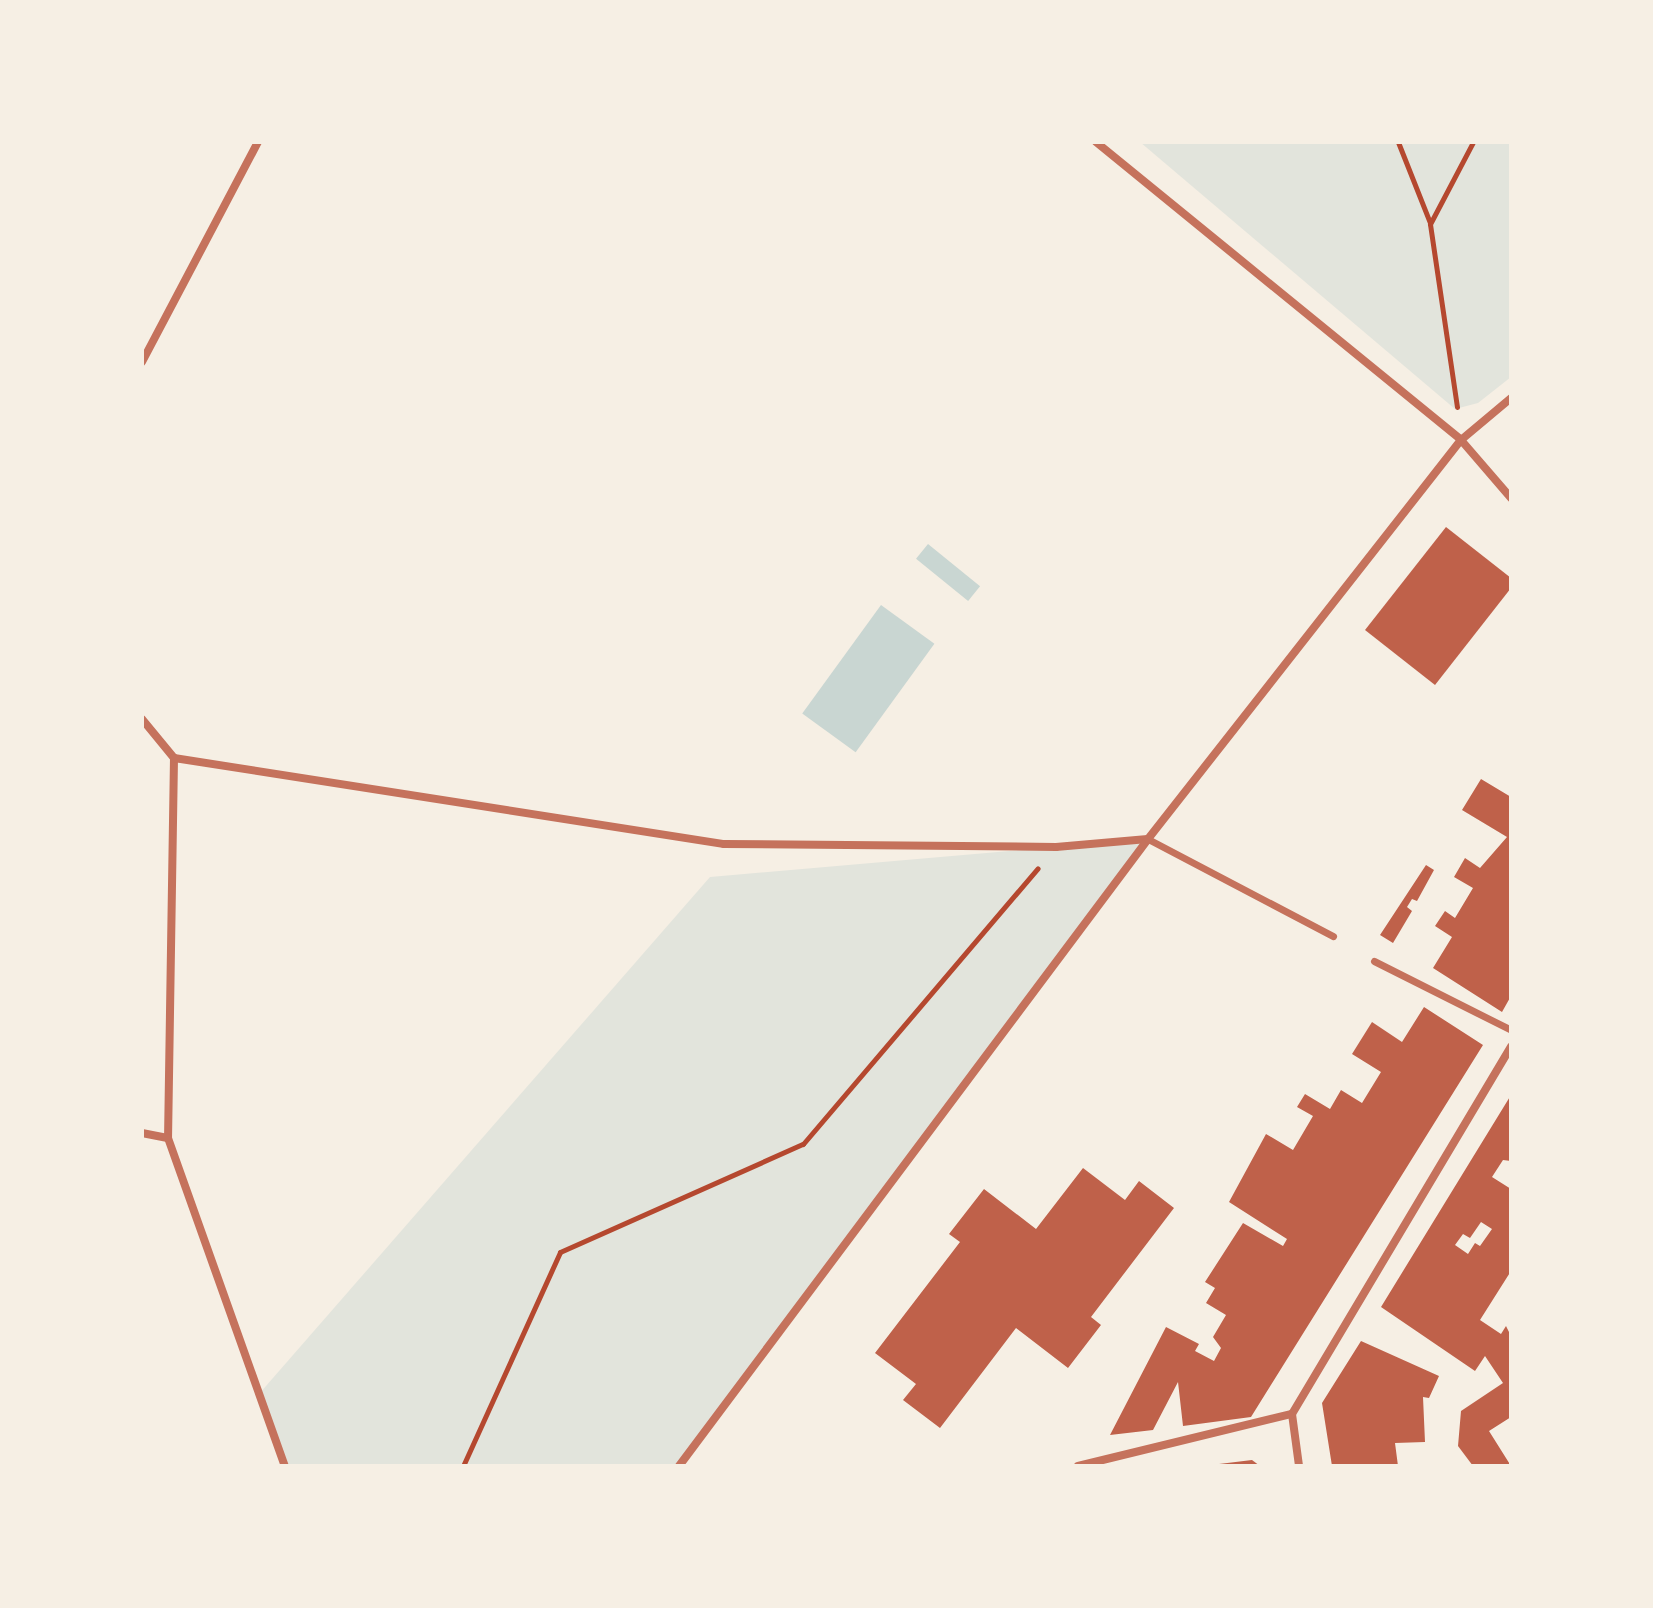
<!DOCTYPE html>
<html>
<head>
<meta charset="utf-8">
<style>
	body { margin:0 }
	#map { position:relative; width:1653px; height:1608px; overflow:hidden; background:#f6efe4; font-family:"PT Sans Narrow",sans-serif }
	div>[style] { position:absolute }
	.green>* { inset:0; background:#e2e4dc }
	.water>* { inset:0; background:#c9d6d2; transform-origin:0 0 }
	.building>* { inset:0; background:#bf614a }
	.path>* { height:5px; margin:-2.5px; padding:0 2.5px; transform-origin:2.5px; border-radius:2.5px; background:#b5482f }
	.pedestrian>* { height:7px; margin:-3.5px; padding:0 3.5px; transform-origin:3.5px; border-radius:3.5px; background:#c5725c }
	.minor>* { height:8px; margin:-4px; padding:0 4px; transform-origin:4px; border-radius:4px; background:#c5725c }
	span { translate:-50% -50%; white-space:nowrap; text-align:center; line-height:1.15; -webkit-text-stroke:6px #f6efe4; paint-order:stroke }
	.frame { position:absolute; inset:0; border:144px solid #f6efe4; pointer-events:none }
</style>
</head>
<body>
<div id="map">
	<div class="green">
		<i style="clip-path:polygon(1140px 142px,1511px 142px,1511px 377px,1478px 403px,1455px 409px)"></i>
		<i style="clip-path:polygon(1148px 839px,679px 1466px,285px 1466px,259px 1394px,710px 877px)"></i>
	</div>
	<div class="water">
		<i style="left:928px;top:544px;width:67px;height:19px;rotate:39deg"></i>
		<i style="left:881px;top:605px;width:66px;height:134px;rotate:36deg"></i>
	</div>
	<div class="building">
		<i style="clip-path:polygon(1446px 527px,1511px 578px,1511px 588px,1435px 685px,1365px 630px)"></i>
		<i style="clip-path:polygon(1481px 779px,1511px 797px,1511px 996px,1502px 1012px,1433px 968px,1452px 937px,1435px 926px,1445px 911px,1455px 918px,1473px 888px,1454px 877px,1465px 858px,1480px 868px,1507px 837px,1462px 810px)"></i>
		<i style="clip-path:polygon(1426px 865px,1434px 870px,1417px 901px,1412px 899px,1407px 907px,1412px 911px,1393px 943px,1380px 935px)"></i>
		<i style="clip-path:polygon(1424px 1007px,1483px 1045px,1251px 1417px,1183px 1426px,1178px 1382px,1153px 1430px,1110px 1435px,1166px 1327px,1199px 1344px,1195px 1351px,1214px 1361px,1221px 1348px,1213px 1337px,1226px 1315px,1206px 1303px,1215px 1288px,1205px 1282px,1243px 1223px,1283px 1246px,1287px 1239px,1229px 1202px,1266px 1134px,1293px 1150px,1313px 1116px,1297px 1107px,1305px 1094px,1330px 1109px,1341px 1090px,1362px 1103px,1381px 1072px,1352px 1054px,1372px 1022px,1402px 1042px)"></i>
		<i style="clip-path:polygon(evenodd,1511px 1095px,1511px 1161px,1503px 1160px,1492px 1177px,1511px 1189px,1511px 1271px,1480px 1320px,1501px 1334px,1506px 1326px,1511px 1336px,1511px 1417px,1489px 1431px,1511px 1466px,1473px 1466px,1458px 1446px,1461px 1411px,1503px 1383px,1485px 1356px,1475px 1371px,1381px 1307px,1511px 1095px,1481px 1222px,1492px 1229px,1480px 1246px,1475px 1243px,1468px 1254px,1455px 1245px,1463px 1234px,1470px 1238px,1481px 1222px)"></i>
		<i style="clip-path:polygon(1083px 1168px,1125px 1200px,1139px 1181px,1174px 1208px,1091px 1317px,1101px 1325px,1068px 1368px,1016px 1328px,940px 1428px,903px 1400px,916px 1384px,875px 1353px,960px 1242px,949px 1234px,984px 1189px,1036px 1229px)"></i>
		<i style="clip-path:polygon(1361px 1341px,1439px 1376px,1429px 1398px,1423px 1397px,1425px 1442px,1395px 1443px,1398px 1466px,1332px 1466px,1322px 1403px)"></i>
		<i style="clip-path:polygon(1252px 1460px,1260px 1466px,1219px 1466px,1219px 1464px)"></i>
	</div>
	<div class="path">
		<i style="left:1398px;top:142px;width:87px;rotate:68.4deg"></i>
		<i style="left:1457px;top:407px;width:185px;rotate:-98.4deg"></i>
		<i style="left:1430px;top:224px;width:93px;rotate:-62.3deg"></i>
		<i style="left:463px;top:1466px;width:235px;rotate:-65.6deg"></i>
		<i style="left:560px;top:1252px;width:266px;rotate:-24deg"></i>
		<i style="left:803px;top:1144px;width:362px;rotate:-49.6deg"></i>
	</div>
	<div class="pedestrian">
		<i style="left:1148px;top:839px;width:209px;rotate:27.7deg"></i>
		<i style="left:1374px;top:961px;width:153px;rotate:26.7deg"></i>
	</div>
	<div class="minor">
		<i style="left:1096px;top:142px;width:471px;rotate:39.2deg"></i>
		<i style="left:1461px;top:440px;width:77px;rotate:49.2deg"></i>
		<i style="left:142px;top:362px;width:249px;rotate:-62.2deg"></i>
		<i style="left:142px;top:719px;width:50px;rotate:50.6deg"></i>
		<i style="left:174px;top:758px;width:380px;rotate:90.9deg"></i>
		<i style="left:168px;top:1138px;width:348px;rotate:70.4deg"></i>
		<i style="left:174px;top:758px;width:557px;rotate:8.89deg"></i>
		<i style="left:724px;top:844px;width:332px;rotate:0.5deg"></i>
		<i style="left:1056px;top:847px;width:92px;rotate:-5deg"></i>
		<i style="left:142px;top:1133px;width:26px;rotate:11deg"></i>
		<i style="left:1292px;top:1414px;width:52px;rotate:82.3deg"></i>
		<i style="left:679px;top:1466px;width:783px;rotate:-53.2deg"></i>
		<i style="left:1148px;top:839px;width:507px;rotate:-51.89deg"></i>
		<i style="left:1461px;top:440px;width:65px;rotate:-40deg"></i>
		<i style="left:1078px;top:1466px;width:220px;rotate:-13.7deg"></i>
		<i style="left:1292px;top:1414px;width:428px;rotate:-59.2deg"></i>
	</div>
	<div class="frame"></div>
</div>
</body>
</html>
